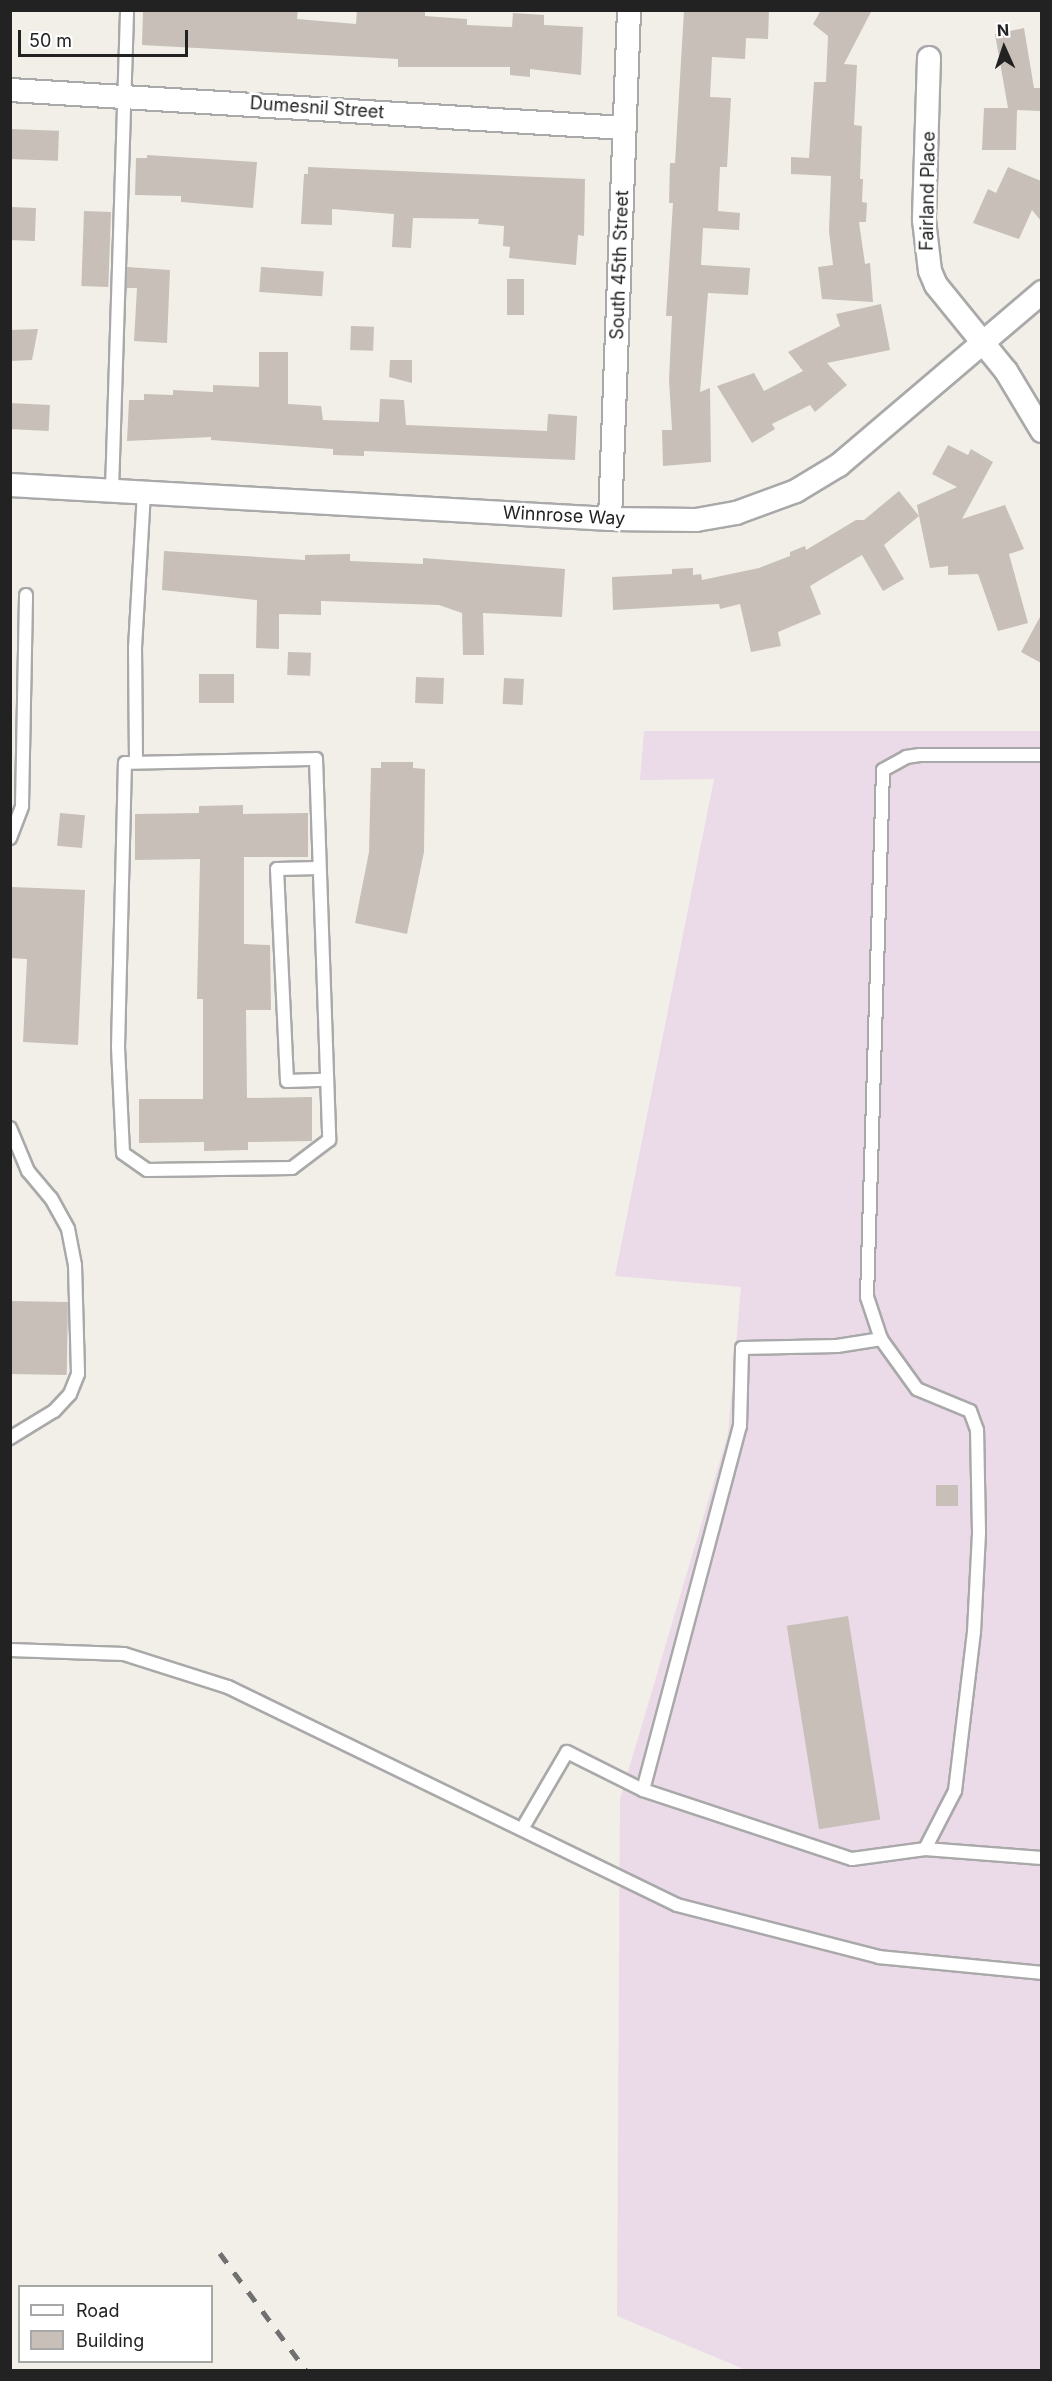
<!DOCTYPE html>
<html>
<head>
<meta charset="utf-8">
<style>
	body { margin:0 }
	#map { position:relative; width:1052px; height:2381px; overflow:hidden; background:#f2efe9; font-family:Inter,sans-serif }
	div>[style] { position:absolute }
	.industrial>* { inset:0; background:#ebdbe8 }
	.building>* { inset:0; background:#c7bfb8; transform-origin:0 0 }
	.roads { filter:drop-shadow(2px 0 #a9a9a9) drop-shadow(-2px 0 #a9a9a9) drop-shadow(0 2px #a9a9a9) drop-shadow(0 -2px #a9a9a9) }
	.lane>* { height:12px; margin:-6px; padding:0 6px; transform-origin:6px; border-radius:6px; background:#fff }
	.street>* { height:22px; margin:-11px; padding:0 11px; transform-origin:11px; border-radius:11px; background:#fff }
	.rail>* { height:4.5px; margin-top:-2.25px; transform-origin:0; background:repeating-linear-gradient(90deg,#707070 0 12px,transparent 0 24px) }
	span { translate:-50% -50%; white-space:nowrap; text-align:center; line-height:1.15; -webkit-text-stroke:6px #fff; paint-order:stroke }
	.street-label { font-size:18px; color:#222 }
	.frame { position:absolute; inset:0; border:12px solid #222; pointer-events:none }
	.legend { position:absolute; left:18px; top:2285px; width:195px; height:78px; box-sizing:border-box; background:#fff; border:2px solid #a7a7a7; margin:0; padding:8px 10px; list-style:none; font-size:18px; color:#222 }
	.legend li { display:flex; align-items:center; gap:12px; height:30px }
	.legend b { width:30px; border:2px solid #a7a7a7 }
	.north { position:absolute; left:974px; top:18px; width:60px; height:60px; -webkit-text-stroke:4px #fff; paint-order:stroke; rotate:357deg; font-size:16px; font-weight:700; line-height:24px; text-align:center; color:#222 }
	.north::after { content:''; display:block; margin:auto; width:21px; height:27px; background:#222; clip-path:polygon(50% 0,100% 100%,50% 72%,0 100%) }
	.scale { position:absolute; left:18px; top:30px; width:170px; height:27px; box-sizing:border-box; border:3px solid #222; border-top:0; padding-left:8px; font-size:18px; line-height:21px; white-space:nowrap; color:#222; -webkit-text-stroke:4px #fff; paint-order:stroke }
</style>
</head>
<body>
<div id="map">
	<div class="industrial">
		<i style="clip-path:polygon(644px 731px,1041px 731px,1041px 2370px,746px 2370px,617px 2316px,620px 1799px,728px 1434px,741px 1287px,615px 1276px,714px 779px,640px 780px)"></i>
	</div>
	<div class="building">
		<i style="clip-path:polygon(143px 10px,298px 10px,297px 19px,356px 24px,357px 10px,409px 10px,425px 12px,425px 16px,467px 19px,467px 25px,512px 27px,513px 13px,544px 15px,544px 25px,583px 27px,581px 75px,530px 69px,530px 77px,510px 75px,510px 67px,398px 67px,398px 59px,142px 45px)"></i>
		<i style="clip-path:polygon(684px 10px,769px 10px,768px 39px,746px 38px,745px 59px,712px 57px,710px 97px,731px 98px,727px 167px,720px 167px,718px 211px,740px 213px,739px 230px,703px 228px,701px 265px,750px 268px,748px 295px,708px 293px,700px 392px,710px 388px,711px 462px,663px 466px,662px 430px,672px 430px,669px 380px,672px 316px,666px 316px,673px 203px,669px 203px,670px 163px,675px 163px)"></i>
		<i style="clip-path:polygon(821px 10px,872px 10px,844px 64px,857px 65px,854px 125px,862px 126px,860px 179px,863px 179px,862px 202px,867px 203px,866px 222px,859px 222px,865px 264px,870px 263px,873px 302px,822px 299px,818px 267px,833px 265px,829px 231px,831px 176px,791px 174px,791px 157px,809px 158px,814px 82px,826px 82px,828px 36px,813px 24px)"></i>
		<i style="clip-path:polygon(1024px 28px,1034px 88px,1041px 88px,1041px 111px,1017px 110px,1016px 150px,982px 150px,984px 108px,1008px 108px,995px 34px)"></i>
		<i style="left:10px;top:129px;width:49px;height:30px;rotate:2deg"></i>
		<i style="clip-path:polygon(147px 155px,257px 162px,253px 208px,181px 202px,181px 196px,135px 195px,136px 158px,147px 158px)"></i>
		<i style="clip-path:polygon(308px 167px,585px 179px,584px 236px,578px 235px,576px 265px,509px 258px,510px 247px,503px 246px,504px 226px,478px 224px,479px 219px,413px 218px,411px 248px,392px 247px,394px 214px,332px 209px,332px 225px,301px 224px,304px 174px,308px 174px)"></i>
		<i style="clip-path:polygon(1008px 167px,1041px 181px,1041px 221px,1032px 210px,1019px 239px,973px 223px,988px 189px,996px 193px)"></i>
		<i style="left:10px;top:207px;width:26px;height:33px;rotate:2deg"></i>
		<i style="left:84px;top:211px;width:27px;height:75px;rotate:2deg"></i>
		<i style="clip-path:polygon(127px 267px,170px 270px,167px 343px,134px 341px,137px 288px,127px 288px)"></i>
		<i style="left:261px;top:267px;width:63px;height:25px;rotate:4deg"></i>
		<i style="left:524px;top:279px;width:36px;height:17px;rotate:90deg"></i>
		<i style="clip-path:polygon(881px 304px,890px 350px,827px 363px,847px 385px,815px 412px,810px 405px,772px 424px,775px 429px,752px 443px,717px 386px,754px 373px,764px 391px,803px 371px,788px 352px,840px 326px,836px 314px)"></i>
		<i style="left:351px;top:326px;width:23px;height:24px;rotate:2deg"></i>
		<i style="clip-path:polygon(38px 329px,32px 360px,10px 361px,10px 330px)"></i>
		<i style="clip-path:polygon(259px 352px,288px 352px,288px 404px,321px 406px,323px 420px,379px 422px,380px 399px,404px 400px,406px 425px,547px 431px,548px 414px,577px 416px,575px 460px,364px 451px,364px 456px,333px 455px,333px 449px,211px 440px,211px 437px,127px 441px,129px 400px,144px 400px,144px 394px,173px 395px,173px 390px,213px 392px,213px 385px,259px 387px)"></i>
		<i style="clip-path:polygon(390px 360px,412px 360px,412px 383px,389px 377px)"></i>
		<i style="left:10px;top:403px;width:40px;height:26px;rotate:3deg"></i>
		<i style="clip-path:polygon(948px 445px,968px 455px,971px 449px,993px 462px,962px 519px,1005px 505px,1024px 549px,1009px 554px,1028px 623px,998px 631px,978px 574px,948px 575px,948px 566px,930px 568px,919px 516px,884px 545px,904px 579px,883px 591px,862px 555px,810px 586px,821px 614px,778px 632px,781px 646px,751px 652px,740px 604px,720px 609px,719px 604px,613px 610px,612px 577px,672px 574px,672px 569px,693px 568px,693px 575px,701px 574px,702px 580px,759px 568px,790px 556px,790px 552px,805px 546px,806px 550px,856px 520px,864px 520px,899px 491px,919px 516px,917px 505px,957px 487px,932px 474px)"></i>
		<i style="clip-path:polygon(164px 551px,305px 560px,305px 555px,350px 554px,350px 561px,423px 564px,423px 558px,565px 569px,562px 617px,483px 613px,484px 655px,463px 655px,462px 613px,439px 605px,321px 601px,321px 615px,279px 614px,279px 649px,256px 648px,257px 600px,162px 590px)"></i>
		<i style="clip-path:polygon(1041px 615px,1041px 663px,1021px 652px)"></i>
		<i style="left:288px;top:652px;width:23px;height:23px;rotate:2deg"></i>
		<i style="left:199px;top:674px;width:35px;height:29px"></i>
		<i style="left:416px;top:677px;width:28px;height:26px;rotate:2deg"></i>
		<i style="left:504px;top:678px;width:20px;height:26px;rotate:3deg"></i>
		<i style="clip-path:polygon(381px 762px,413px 762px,413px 768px,425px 769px,424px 852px,407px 934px,355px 923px,369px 852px,371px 768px,381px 768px)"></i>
		<i style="clip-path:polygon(243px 805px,243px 814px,308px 813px,308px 857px,244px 857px,244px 944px,270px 945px,271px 1010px,246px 1010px,247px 1098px,312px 1097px,312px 1141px,248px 1142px,248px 1150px,204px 1151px,204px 1142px,139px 1143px,139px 1099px,203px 1099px,203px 999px,197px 999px,200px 859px,135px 860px,135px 814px,199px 813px,199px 806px)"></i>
		<i style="left:60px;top:813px;width:25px;height:33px;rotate:5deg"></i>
		<i style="clip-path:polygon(12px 887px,85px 890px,78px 1045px,23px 1042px,27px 959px,10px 958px)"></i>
		<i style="left:10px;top:1301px;width:58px;height:73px;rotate:1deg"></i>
		<i style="left:936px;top:1485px;width:22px;height:21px"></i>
		<i style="left:848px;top:1616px;width:206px;height:62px;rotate:81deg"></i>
	</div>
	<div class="roads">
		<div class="lane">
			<i style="left:112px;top:490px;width:480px;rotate:-88.2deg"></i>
			<i style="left:316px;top:759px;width:381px;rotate:88deg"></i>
			<i style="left:329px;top:1140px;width:46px;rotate:142.9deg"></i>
			<i style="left:292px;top:1168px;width:145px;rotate:179.2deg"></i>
			<i style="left:147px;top:1170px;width:29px;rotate:-145deg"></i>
			<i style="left:123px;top:1153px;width:106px;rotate:-92.7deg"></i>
			<i style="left:118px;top:1047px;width:284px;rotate:-88.6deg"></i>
			<i style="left:125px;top:763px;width:191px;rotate:-1.2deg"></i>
			<i style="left:136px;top:761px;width:113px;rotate:-90.5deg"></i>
			<i style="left:135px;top:648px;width:156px;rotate:-86.7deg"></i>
			<i style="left:10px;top:838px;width:34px;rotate:-69deg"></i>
			<i style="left:22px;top:806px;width:211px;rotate:-88.9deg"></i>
			<i style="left:319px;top:868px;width:42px;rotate:178.6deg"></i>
			<i style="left:277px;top:869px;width:212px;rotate:87.3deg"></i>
			<i style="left:287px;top:1081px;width:38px;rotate:-2deg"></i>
			<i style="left:10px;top:1128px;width:47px;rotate:67.3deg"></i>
			<i style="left:28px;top:1171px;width:35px;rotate:50deg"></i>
			<i style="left:51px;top:1198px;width:35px;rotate:61deg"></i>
			<i style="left:68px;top:1229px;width:37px;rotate:79deg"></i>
			<i style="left:75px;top:1265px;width:109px;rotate:88.4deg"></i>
			<i style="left:78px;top:1374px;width:22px;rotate:112deg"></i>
			<i style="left:70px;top:1394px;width:23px;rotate:133deg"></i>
			<i style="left:54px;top:1411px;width:52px;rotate:148.5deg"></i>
			<i style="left:10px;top:1650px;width:114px;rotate:2deg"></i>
			<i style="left:124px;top:1654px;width:109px;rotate:17.6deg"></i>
			<i style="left:228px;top:1687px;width:499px;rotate:25.9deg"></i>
			<i style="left:677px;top:1905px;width:209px;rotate:14.4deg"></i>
			<i style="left:879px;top:1957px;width:164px;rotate:5.6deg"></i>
			<i style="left:643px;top:1790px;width:220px;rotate:18.3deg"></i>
			<i style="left:852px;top:1859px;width:74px;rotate:-7.8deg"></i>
			<i style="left:925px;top:1849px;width:65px;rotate:-62.7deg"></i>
			<i style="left:955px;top:1791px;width:160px;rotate:-83.2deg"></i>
			<i style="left:974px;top:1632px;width:100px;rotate:-87.1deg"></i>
			<i style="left:979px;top:1532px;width:102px;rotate:-91.1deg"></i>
			<i style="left:977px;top:1430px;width:20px;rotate:-110deg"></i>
			<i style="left:970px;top:1411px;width:57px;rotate:-157.5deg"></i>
			<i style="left:917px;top:1389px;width:62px;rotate:-125.8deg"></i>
			<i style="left:881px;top:1339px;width:44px;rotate:-108.4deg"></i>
			<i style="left:867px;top:1297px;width:527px;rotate:-88.26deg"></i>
			<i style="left:883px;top:770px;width:26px;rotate:-29deg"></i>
			<i style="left:906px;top:757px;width:14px;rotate:-8deg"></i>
			<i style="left:920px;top:755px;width:122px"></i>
			<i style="left:522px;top:1829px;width:89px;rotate:-59.7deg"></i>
			<i style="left:567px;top:1752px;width:85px;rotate:26.6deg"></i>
			<i style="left:643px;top:1790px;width:377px;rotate:-75.1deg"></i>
			<i style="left:740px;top:1426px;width:78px;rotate:-88.5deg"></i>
			<i style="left:742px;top:1348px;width:95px;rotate:-1.2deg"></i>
			<i style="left:837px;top:1346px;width:45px;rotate:-9deg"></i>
			<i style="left:925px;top:1849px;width:117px;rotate:4.4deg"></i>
		</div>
		<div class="street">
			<i style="left:929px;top:58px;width:162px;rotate:91.8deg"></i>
			<i style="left:924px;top:220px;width:51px;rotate:83.3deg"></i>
			<i style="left:930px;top:271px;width:15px;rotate:67deg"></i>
			<i style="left:936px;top:285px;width:111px;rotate:50.9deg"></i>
			<i style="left:1006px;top:371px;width:70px;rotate:59deg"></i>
			<i style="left:10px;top:90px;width:615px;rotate:3.54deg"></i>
			<i style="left:10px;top:485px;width:601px;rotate:3.24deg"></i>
			<i style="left:610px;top:519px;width:86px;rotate:0.7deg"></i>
			<i style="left:696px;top:520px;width:41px;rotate:-9.9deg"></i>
			<i style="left:736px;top:513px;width:64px;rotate:-20.1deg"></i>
			<i style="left:796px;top:491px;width:50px;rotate:-31.2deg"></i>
			<i style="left:839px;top:465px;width:267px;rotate:-40.4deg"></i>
			<i style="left:610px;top:519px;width:509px;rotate:-87.86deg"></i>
		</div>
	</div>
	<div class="rail">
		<i style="left:220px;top:2253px;width:145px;rotate:53.7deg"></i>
	</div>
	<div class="street-label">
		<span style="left:317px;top:108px;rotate:4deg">Dumesnil Street</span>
		<span style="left:928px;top:191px;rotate:-89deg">Fairland Place</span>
		<span style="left:620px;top:265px;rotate:-88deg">South 45th Street</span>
		<span style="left:564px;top:516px;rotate:3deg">Winnrose Way</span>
	</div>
	<div class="frame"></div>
	<ul class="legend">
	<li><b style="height:8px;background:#fff"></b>Road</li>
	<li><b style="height:16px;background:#c7bfb8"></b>Building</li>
	</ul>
	<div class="north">N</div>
	<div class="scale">50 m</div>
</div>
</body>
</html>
